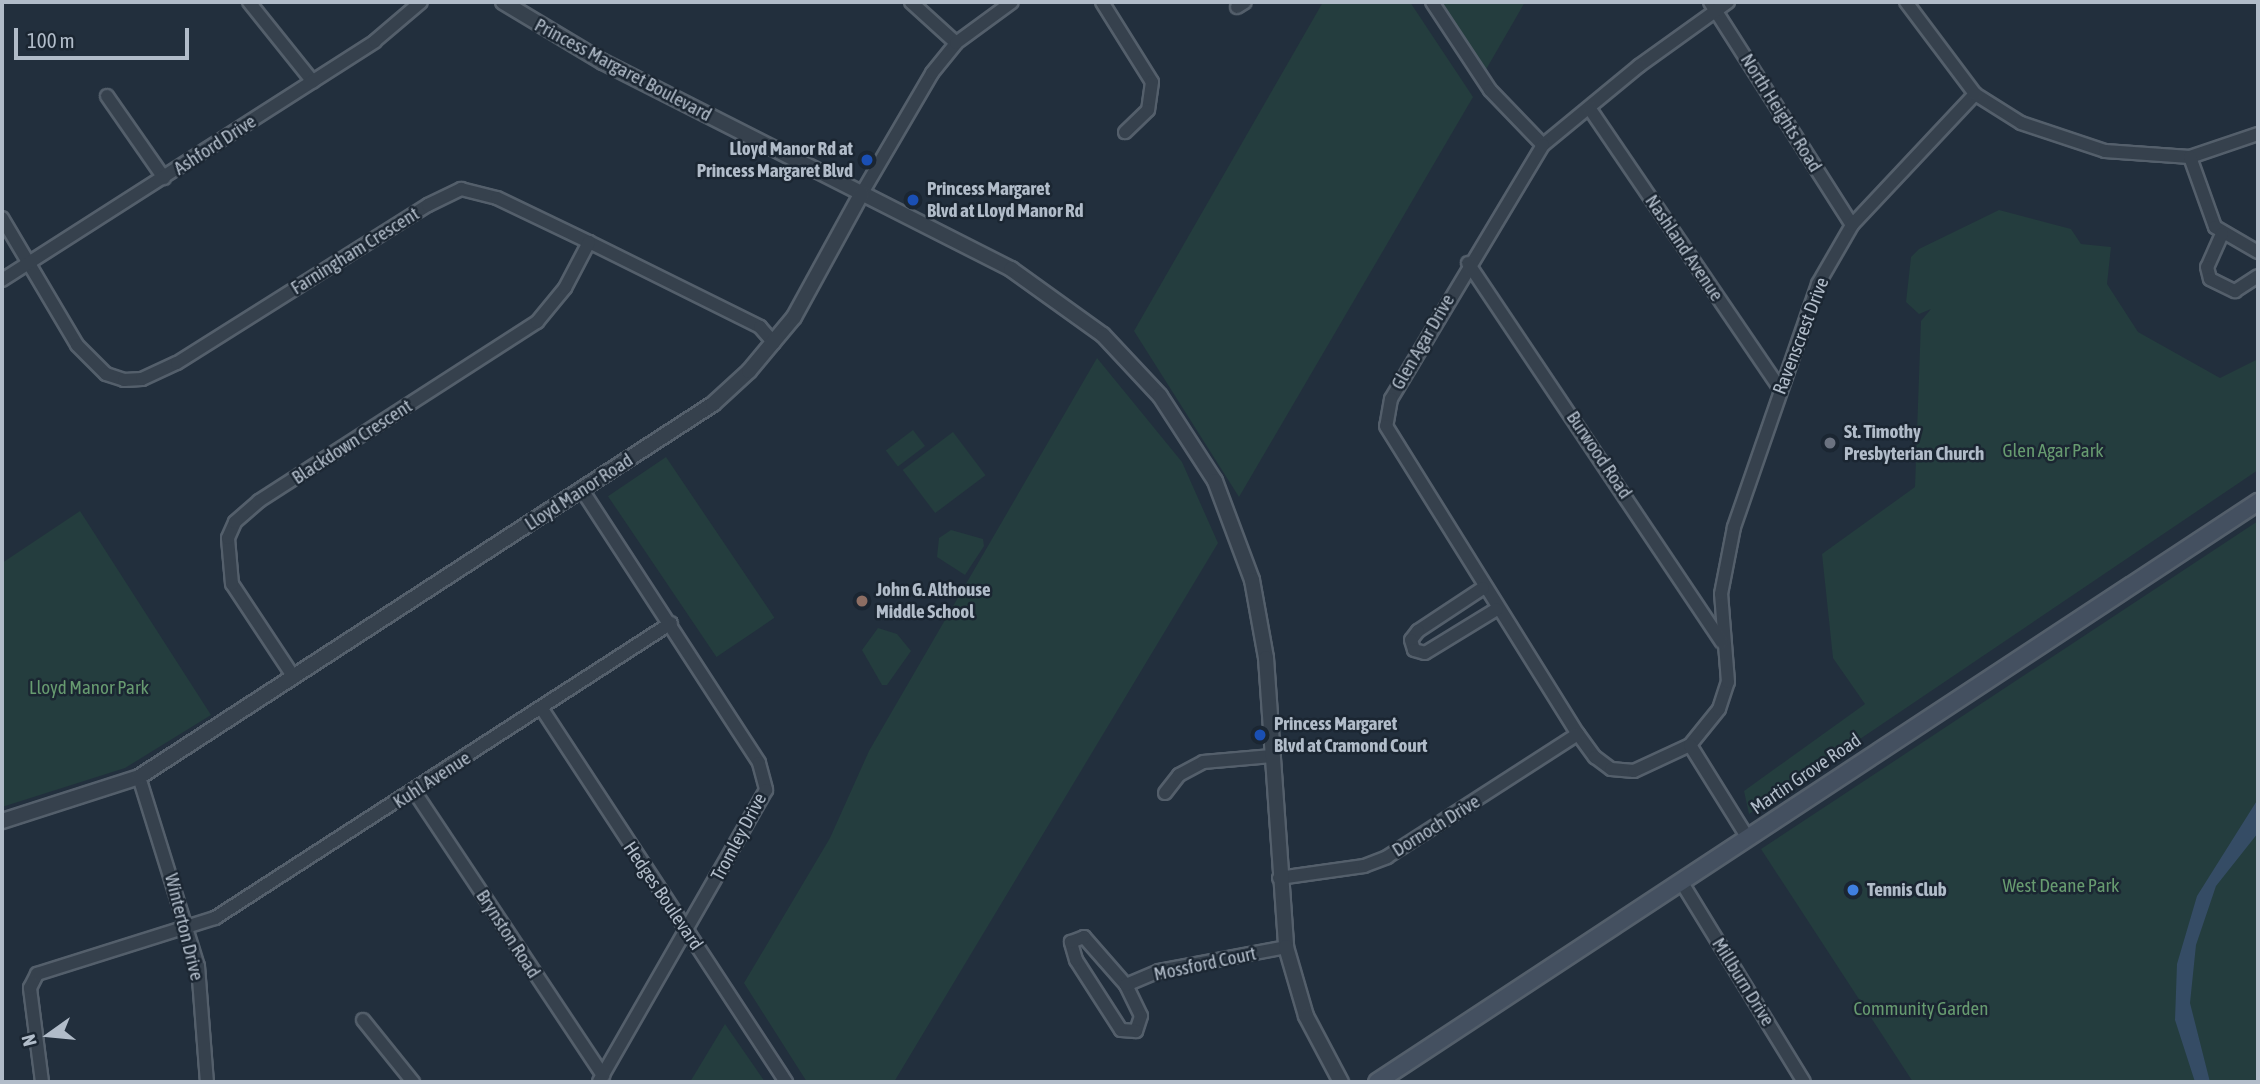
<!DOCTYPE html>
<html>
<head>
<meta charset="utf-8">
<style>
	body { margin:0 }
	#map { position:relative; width:2260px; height:1084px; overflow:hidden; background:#222f3d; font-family:"Asap Condensed",sans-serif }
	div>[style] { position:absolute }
	.green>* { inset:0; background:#243d3e; transform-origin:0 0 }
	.water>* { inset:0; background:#354c65 }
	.roads { filter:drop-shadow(2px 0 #545f6b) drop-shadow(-2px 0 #545f6b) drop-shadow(0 2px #545f6b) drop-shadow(0 -2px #545f6b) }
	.minor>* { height:12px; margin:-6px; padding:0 6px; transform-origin:6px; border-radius:6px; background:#36414d }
	.tertiary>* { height:14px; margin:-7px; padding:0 7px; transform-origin:7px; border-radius:7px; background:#36414d }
	.secondary>* { height:16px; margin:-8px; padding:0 8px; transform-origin:8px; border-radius:8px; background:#445060 }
	.dots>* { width:19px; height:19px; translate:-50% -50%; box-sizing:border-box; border:4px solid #1b2632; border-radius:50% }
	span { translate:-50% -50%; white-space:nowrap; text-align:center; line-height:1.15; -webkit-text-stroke:5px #1b2632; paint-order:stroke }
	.street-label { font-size:19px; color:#b1bcc9 }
	.poi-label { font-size:19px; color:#b1bcc9; font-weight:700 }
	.right { translate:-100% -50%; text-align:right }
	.left { translate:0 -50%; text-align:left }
	.park-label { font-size:19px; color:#679b70 }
	.frame { position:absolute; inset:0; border:4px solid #b1bcc9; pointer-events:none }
	.north { position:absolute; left:14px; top:1000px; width:70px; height:70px; -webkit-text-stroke:5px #1b2632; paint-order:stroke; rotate:255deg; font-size:19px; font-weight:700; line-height:28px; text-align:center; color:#b1bcc9 }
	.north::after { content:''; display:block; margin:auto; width:24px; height:32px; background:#b1bcc9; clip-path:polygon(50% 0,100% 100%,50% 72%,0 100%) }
	.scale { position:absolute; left:14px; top:28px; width:175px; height:32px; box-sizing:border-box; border:4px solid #b1bcc9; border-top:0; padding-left:9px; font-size:21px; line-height:24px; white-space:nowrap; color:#b1bcc9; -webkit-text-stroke:5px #1b2632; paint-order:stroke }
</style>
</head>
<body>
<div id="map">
	<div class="green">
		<i style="clip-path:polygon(1323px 2px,1410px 2px,1473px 97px,1239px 497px,1134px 331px)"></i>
		<i style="clip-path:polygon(1441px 2px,1525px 2px,1484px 73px)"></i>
		<i style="clip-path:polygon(1999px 210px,2071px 229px,2081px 244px,2111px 247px,2107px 284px,2138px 332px,2220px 378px,2256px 360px,2258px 470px,1749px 814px,1744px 791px,1865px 704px,1833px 658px,1822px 554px,1915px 487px,1921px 321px,1931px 309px,1919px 314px,1906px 302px,1911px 257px,1919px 249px)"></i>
		<i style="clip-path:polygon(1097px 358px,1182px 462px,1218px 543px,894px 1082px,807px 1082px,744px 983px,830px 838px,869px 751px)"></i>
		<i style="left:913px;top:430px;width:20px;height:34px;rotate:53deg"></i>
		<i style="left:953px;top:432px;width:54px;height:63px;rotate:53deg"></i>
		<i style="left:666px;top:457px;width:194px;height:70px;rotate:56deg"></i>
		<i style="clip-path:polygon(80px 511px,211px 715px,125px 768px,2px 807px,2px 563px)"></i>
		<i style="clip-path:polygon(2258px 521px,2258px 1082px,1913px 1082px,1761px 849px)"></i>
		<i style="clip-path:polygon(951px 530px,983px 539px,984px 546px,965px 575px,937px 557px,939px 538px)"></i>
		<i style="clip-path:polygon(878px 628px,897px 634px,911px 651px,887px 685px,882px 685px,862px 650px)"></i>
		<i style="clip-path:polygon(725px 1024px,765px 1082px,690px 1082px)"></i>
	</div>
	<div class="water">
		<i style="clip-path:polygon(2258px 799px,2258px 833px,2216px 886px,2196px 945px,2190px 1003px,2210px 1082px,2195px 1082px,2175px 1020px,2177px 964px,2197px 896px)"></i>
	</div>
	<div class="roads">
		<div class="minor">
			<i style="left:249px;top:2px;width:102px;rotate:51.3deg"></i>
			<i style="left:911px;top:2px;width:61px;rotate:42.3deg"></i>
			<i style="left:1102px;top:2px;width:94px;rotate:58deg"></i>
			<i style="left:1152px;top:82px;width:28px;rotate:98deg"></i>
			<i style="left:1148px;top:110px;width:32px;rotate:136deg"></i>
			<i style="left:1432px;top:2px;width:105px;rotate:56.6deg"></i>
			<i style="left:1490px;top:90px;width:76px;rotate:46.1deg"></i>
			<i style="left:1710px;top:2px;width:264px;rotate:57.5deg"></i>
			<i style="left:1728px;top:2px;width:110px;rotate:144.3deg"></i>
			<i style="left:1639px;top:66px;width:124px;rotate:140.5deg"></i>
			<i style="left:1543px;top:145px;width:296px;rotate:120.9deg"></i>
			<i style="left:1391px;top:399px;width:27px;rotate:100deg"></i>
			<i style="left:1386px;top:426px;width:363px;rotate:58.1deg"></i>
			<i style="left:1578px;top:734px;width:29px;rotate:54deg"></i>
			<i style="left:1595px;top:757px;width:20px;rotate:37deg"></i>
			<i style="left:1611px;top:769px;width:23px;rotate:5deg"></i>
			<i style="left:1634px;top:771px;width:62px;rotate:-24.9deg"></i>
			<i style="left:1690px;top:745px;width:46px;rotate:-51.1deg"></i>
			<i style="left:1719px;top:709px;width:28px;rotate:-72deg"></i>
			<i style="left:1728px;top:682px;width:88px;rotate:-94.5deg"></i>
			<i style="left:1721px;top:594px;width:68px;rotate:-79deg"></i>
			<i style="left:1734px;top:527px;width:257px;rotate:-70.9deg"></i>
			<i style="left:1818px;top:284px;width:68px;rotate:-60deg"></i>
			<i style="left:1852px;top:225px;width:180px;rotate:-46.8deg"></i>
			<i style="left:1975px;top:94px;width:54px;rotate:32.2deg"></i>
			<i style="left:2021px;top:123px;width:89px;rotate:18.4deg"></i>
			<i style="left:2105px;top:151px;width:85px;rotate:4deg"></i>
			<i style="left:2190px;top:157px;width:72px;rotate:-18.7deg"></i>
			<i style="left:1906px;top:2px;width:115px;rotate:53.1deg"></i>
			<i style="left:1237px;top:7px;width:9px;rotate:-32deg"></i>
			<i style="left:107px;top:96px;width:100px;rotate:55.2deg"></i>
			<i style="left:1590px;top:109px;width:336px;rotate:55.8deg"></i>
			<i style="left:2190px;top:157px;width:74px;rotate:70.3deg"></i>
			<i style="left:2215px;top:227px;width:50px;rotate:30.2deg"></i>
			<i style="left:862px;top:193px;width:139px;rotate:-59.7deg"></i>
			<i style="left:932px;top:73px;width:38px;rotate:-51deg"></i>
			<i style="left:956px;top:43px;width:69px;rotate:-36.2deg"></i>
			<i style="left:2px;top:218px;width:147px;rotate:59.4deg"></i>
			<i style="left:77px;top:345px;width:41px;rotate:45deg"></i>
			<i style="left:106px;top:374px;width:19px;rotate:18deg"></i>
			<i style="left:124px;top:380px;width:18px;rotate:-3deg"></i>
			<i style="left:142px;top:379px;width:38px;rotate:-25deg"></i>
			<i style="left:177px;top:363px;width:297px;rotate:-32.2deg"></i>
			<i style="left:428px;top:205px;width:37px;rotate:-26deg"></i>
			<i style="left:461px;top:189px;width:37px;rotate:14deg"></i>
			<i style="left:497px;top:198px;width:102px;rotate:25.6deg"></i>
			<i style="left:589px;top:242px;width:191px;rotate:26.4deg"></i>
			<i style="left:760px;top:327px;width:21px;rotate:49deg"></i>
			<i style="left:2222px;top:234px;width:36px;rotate:114deg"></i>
			<i style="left:2207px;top:267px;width:12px;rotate:76deg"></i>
			<i style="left:2210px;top:279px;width:28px;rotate:26deg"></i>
			<i style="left:2235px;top:291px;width:27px;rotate:-33deg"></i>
			<i style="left:1468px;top:263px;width:456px;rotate:56.2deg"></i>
			<i style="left:2px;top:280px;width:443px;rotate:-32.6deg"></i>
			<i style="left:375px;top:41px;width:60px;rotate:-40.3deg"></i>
			<i style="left:582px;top:490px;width:325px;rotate:57deg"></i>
			<i style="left:759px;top:763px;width:28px;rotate:75deg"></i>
			<i style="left:766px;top:790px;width:336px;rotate:119.8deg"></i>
			<i style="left:1483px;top:588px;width:78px;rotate:146.5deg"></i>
			<i style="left:1418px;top:631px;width:11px;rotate:128deg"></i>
			<i style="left:1411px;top:640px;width:10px;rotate:73deg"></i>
			<i style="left:1414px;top:650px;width:11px;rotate:15deg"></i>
			<i style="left:1425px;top:653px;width:84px;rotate:-31.4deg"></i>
			<i style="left:293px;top:676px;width:110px;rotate:-123.5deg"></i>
			<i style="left:232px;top:584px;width:46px;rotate:-95deg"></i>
			<i style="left:228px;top:538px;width:17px;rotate:-66deg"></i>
			<i style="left:235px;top:522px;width:32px;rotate:-41deg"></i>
			<i style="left:259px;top:501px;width:331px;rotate:-32.8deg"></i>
			<i style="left:537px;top:322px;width:44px;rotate:-50.5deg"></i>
			<i style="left:565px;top:288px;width:52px;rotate:-62.4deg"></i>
			<i style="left:542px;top:709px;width:446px;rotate:56.8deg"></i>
			<i style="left:1690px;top:745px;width:110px;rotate:58.1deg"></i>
			<i style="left:139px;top:777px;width:198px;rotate:72.7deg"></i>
			<i style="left:198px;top:966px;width:116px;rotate:85.6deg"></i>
			<i style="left:414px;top:791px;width:342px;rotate:56.4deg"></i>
			<i style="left:1165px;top:793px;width:23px;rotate:-52deg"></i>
			<i style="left:1179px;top:775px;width:27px;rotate:-28deg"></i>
			<i style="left:1203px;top:762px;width:69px;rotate:-5deg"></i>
			<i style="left:1279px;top:878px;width:86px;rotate:-8deg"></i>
			<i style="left:1364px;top:866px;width:25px;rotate:-21deg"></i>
			<i style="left:1387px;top:857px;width:227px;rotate:-32.8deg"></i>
			<i style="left:1682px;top:883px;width:233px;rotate:58.5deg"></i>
			<i style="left:1084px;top:937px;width:64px;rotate:48.8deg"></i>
			<i style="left:1126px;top:985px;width:34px;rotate:64deg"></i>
			<i style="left:1141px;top:1016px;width:16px;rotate:108deg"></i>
			<i style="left:1136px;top:1031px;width:15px;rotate:-176deg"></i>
			<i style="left:1121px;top:1030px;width:83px;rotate:-122.7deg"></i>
			<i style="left:1076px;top:960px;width:19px;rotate:-106deg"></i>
			<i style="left:1071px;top:942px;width:14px;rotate:-21deg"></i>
			<i style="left:1126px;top:985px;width:36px;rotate:-23deg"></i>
			<i style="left:1159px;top:971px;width:129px;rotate:-10.7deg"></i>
			<i style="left:363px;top:1020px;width:80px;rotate:51.1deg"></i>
			<i style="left:42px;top:1082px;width:95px;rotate:-97.3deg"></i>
			<i style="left:30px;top:988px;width:16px;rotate:-63deg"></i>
			<i style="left:37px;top:974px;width:187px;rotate:-17.5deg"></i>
			<i style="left:215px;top:918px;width:543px;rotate:-32.9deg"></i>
		</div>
		<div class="tertiary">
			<i style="left:503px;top:2px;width:117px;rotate:31deg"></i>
			<i style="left:603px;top:62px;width:458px;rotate:26.9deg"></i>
			<i style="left:1011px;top:269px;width:113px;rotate:35.7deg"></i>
			<i style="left:1103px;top:335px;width:83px;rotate:46.9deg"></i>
			<i style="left:1160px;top:396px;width:101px;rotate:57.1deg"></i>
			<i style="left:1215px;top:481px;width:106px;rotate:69.5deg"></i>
			<i style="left:1252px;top:580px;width:79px;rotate:79.8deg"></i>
			<i style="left:1266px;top:658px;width:290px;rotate:86deg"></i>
			<i style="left:1286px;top:947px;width:72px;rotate:73.8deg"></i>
			<i style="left:1306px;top:1016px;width:75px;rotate:62.1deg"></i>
			<i style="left:2px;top:821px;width:144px;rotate:-17.8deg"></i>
			<i style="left:139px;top:777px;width:685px;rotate:-33.02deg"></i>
			<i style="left:713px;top:404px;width:49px;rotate:-42.5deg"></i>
			<i style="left:749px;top:371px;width:70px;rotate:-50.2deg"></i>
			<i style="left:794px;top:317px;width:141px;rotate:-61.3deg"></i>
		</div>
		<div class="secondary">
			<i style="left:1377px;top:1082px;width:1055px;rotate:-33.36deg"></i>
		</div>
	</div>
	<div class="dots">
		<i style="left:867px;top:160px;background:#1a4fb4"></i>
		<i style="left:913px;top:200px;background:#1a4fb4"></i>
		<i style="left:1830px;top:443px;background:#6b7280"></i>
		<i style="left:862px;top:601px;background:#8d6e63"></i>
		<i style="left:1260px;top:735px;background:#1a4fb4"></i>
		<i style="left:1853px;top:890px;background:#3f7fe0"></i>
	</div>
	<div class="street-label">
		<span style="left:623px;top:70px;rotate:28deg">Princess Margaret Boulevard</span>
		<span style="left:1781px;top:113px;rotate:58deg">North Heights Road</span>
		<span style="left:215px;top:145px;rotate:-33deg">Ashford Drive</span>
		<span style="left:1684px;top:248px;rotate:56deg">Nashland Avenue</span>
		<span style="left:355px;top:251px;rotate:-32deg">Farningham Crescent</span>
		<span style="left:1801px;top:336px;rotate:-69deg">Ravenscrest Drive</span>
		<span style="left:1423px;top:342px;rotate:-60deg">Glen Agar Drive</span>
		<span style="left:352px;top:442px;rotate:-33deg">Blackdown Crescent</span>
		<span style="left:1599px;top:455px;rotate:56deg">Burwood Road</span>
		<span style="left:579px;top:492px;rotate:-33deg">Lloyd Manor Road</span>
		<span style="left:1806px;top:774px;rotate:-34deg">Martin Grove Road</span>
		<span style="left:432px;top:780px;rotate:-33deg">Kuhl Avenue</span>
		<span style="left:1436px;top:826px;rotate:-32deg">Dornoch Drive</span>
		<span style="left:739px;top:837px;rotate:-62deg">Tromley Drive</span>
		<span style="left:663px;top:896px;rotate:56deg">Hedges Boulevard</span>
		<span style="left:184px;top:927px;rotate:76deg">Winterton Drive</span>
		<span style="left:508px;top:934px;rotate:57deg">Brynston Road</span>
		<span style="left:1205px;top:964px;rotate:-12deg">Mossford Court</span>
		<span style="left:1743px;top:982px;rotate:58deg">Millburn Drive</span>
	</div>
	<div class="poi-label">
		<span class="right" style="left:853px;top:160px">Lloyd Manor Rd at<br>Princess Margaret Blvd</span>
		<span class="left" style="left:927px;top:200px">Princess Margaret<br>Blvd at Lloyd Manor Rd</span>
		<span class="left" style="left:1844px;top:443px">St. Timothy<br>Presbyterian Church</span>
		<span class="left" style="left:876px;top:601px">John G. Althouse<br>Middle School</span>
		<span class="left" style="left:1274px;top:735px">Princess Margaret<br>Blvd at Cramond Court</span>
		<span class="left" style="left:1867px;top:890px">Tennis Club</span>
	</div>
	<div class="park-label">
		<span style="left:2053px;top:451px">Glen Agar Park</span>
		<span style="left:89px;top:688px">Lloyd Manor Park</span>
		<span style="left:2061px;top:886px">West Deane Park</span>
		<span style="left:1921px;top:1009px">Community Garden</span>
	</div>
	<div class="frame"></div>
	<div class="north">N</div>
	<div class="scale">100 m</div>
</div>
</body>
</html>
